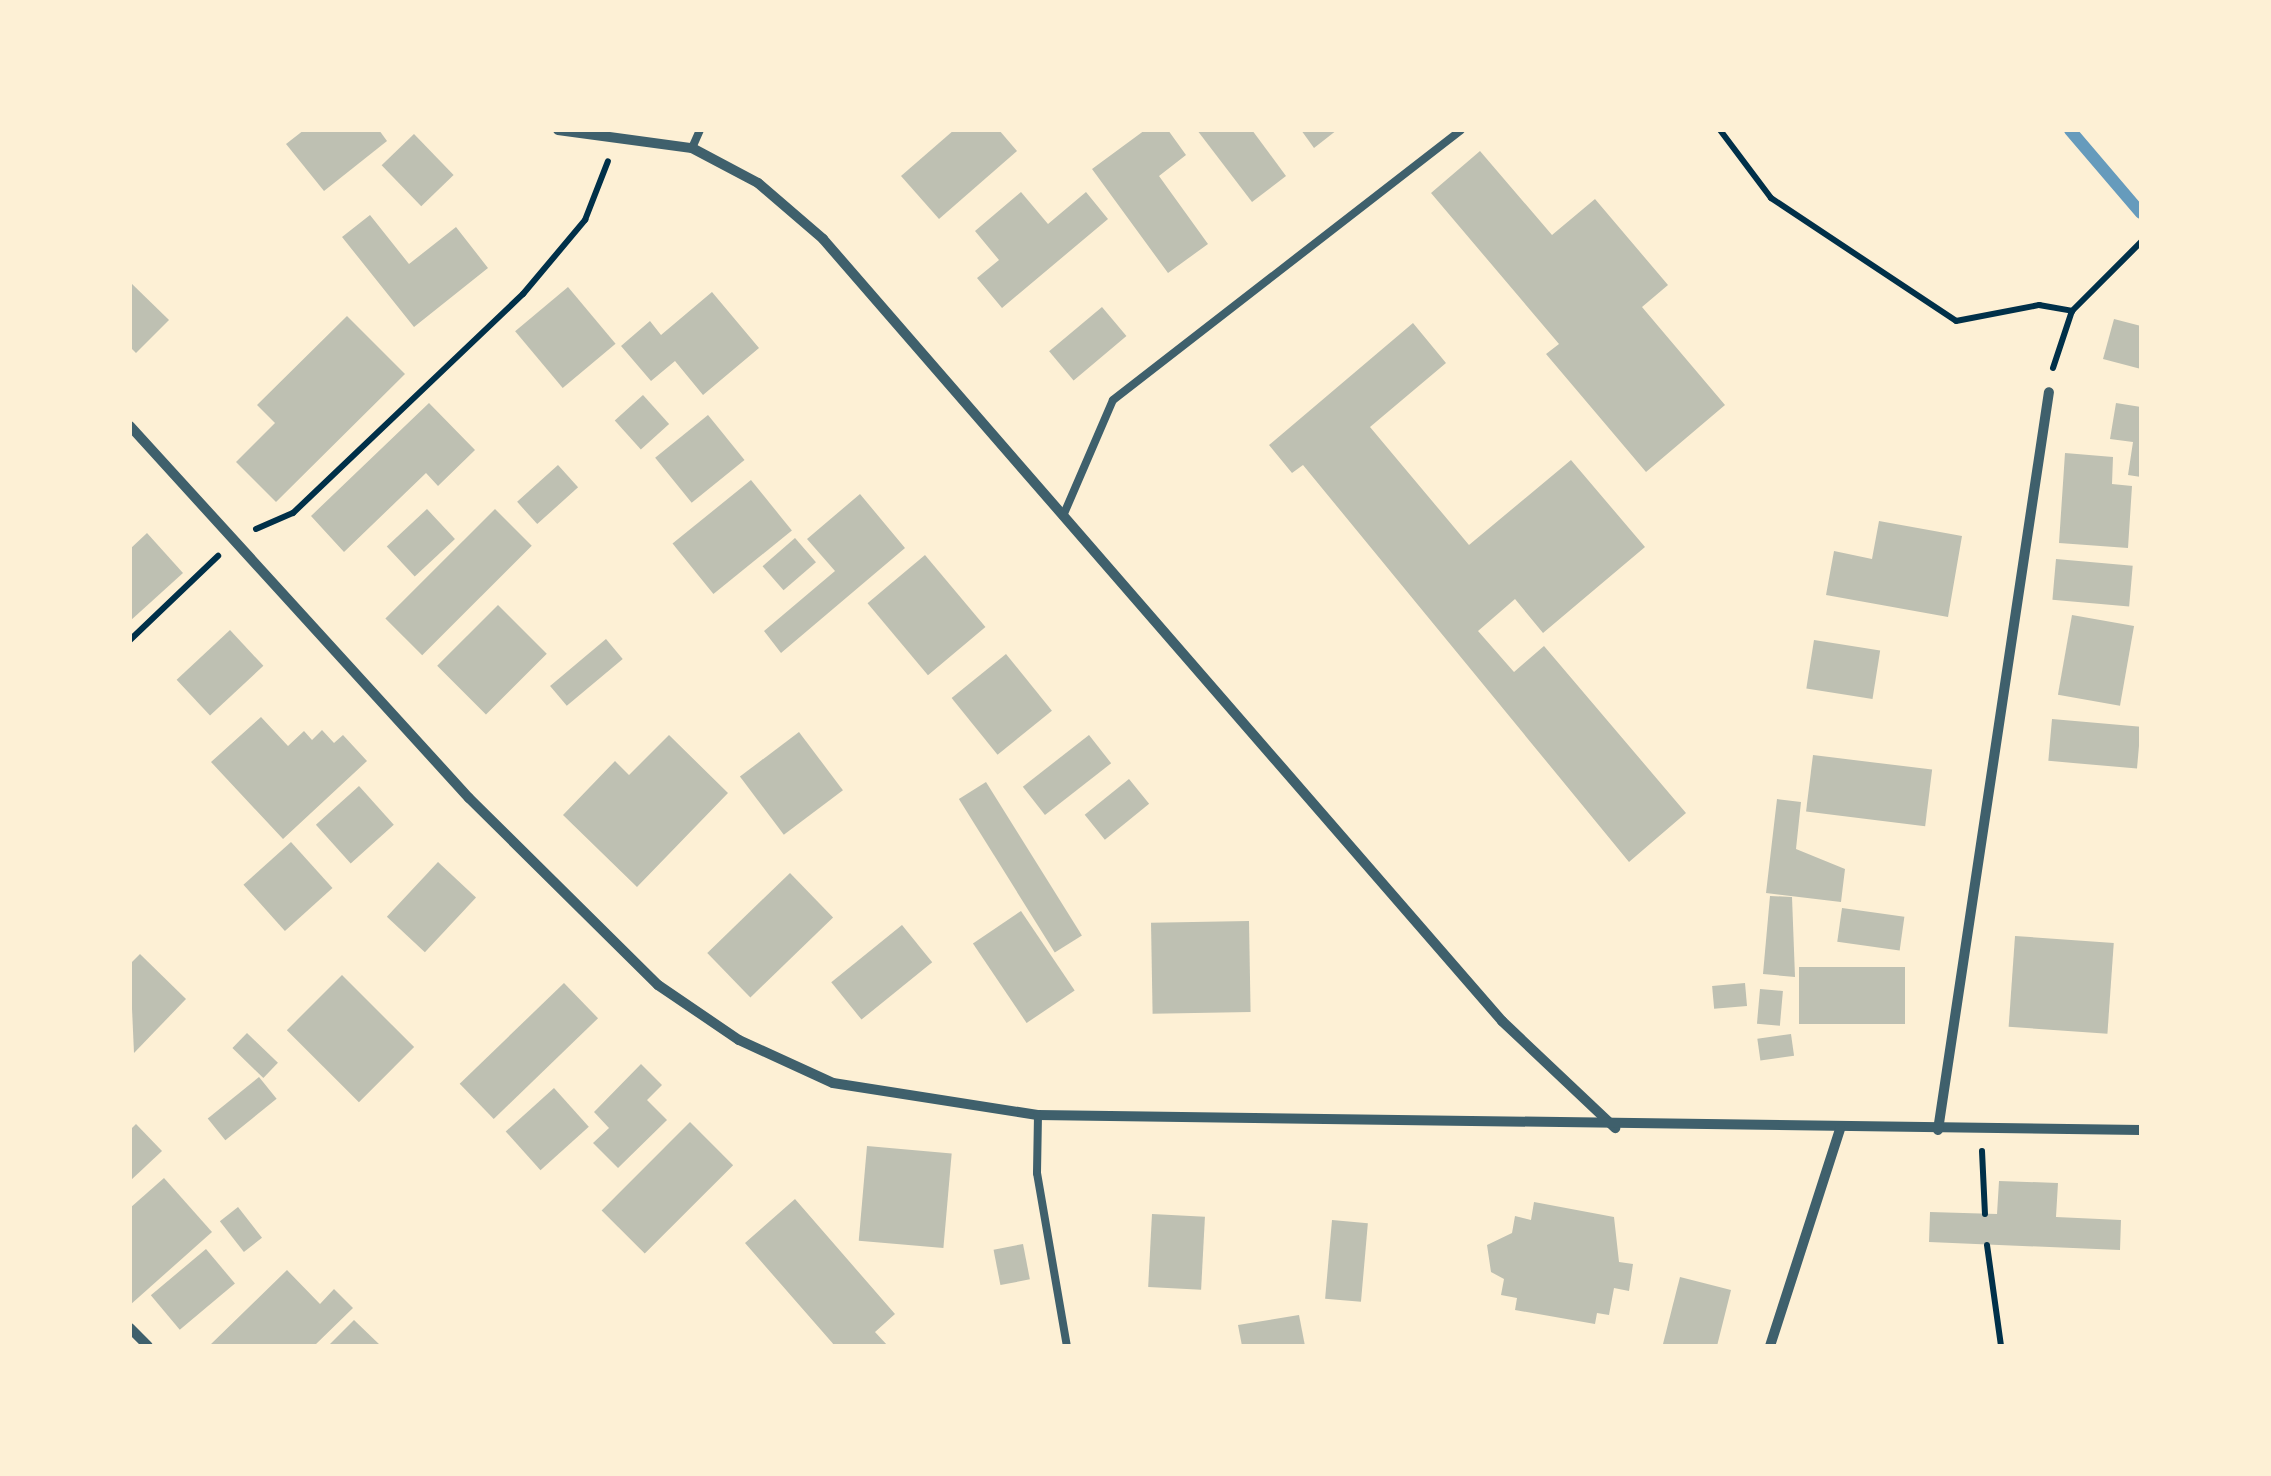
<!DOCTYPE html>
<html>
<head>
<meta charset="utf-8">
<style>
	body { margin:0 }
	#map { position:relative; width:2271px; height:1476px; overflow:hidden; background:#fdf0d5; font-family:"Noto Sans",sans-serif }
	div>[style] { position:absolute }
	.stream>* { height:12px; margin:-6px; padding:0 6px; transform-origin:6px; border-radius:6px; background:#669bbc }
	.building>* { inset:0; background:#bec0b2; transform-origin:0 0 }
	.path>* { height:6px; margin:-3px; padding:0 3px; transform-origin:3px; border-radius:3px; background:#003049 }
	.service>* { height:8px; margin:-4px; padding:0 4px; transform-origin:4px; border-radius:4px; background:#3f606c }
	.minor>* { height:10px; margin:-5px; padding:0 5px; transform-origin:5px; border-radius:5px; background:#3f606c }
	span { translate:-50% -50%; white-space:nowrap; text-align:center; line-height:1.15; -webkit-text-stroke:10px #fdf0d5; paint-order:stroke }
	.frame { position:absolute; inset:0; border:132px solid #fdf0d5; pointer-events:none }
</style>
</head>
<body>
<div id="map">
	<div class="stream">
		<i style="left:2070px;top:130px;width:109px;rotate:49.5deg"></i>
	</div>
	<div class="building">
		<i style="clip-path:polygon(304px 130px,379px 130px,387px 141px,324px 191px,286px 144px)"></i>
		<i style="clip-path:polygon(954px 130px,999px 130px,1017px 151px,939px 219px,901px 176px)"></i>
		<i style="clip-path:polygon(1145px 130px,1168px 130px,1186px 155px,1159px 176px,1208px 244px,1168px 273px,1092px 169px)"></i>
		<i style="clip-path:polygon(1197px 130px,1252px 130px,1286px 176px,1252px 202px)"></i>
		<i style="clip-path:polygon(1301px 130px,1337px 130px,1314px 148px)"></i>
		<i style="left:414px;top:134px;width:57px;height:45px;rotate:46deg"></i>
		<i style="clip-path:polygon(1480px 151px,1552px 235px,1595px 199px,1668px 285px,1642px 307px,1725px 405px,1646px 472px,1546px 354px,1559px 344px,1431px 193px)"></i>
		<i style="clip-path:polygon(1021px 192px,1048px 224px,1086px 192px,1108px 219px,1002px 308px,977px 278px,999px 260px,975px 231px)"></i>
		<i style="clip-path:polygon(370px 215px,409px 264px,456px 227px,488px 268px,414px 327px,342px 237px)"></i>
		<i style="clip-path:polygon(130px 282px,169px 320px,136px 353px,130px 347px)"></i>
		<i style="left:568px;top:287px;width:74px;height:69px;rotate:50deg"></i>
		<i style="clip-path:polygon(712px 292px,759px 348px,703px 395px,675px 361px,651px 381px,621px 346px,650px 321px,661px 335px)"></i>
		<i style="left:1102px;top:307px;width:38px;height:69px;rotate:50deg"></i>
		<i style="clip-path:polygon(347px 316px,405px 374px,276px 502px,236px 462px,275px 423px,257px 405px)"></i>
		<i style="clip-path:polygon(2114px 319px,2141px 326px,2141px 369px,2103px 359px)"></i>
		<i style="clip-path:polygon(1413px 323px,1446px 363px,1370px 427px,1469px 545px,1571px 460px,1645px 547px,1543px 633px,1515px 599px,1478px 631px,1514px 672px,1544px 646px,1686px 813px,1629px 862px,1303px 465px,1292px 473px,1269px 445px)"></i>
		<i style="left:643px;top:395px;width:39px;height:38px;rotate:48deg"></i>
		<i style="clip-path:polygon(429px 403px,475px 450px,438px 486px,426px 473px,344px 552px,311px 516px)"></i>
		<i style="clip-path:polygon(2116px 403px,2141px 407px,2141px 477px,2128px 475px,2133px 442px,2110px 439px)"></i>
		<i style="left:708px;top:415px;width:58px;height:68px;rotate:51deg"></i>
		<i style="clip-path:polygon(2065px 453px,2113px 457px,2112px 484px,2132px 486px,2128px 548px,2059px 543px)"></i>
		<i style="left:558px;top:465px;width:30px;height:55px;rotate:48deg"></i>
		<i style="left:751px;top:480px;width:65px;height:101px;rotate:51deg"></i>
		<i style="clip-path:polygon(860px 494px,905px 548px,781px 653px,764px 631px,835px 571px,807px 539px)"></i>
		<i style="left:427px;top:509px;width:41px;height:55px;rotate:47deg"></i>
		<i style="left:495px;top:509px;width:52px;height:155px;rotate:45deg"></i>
		<i style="clip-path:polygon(1879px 521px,1962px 536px,1948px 617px,1826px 595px,1834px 551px,1872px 559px)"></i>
		<i style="clip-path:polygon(147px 533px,183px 573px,130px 621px,130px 549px)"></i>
		<i style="left:795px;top:538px;width:32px;height:43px;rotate:49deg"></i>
		<i style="left:925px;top:555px;width:94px;height:75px;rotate:50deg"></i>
		<i style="left:2056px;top:559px;width:77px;height:41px;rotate:5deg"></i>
		<i style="left:498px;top:605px;width:69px;height:86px;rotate:45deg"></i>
		<i style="left:2072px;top:615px;width:63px;height:81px;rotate:10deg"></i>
		<i style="left:230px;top:630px;width:49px;height:73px;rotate:47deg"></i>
		<i style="left:606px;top:639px;width:26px;height:73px;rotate:50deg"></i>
		<i style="left:1814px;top:640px;width:67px;height:49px;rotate:9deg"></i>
		<i style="left:1006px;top:654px;width:73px;height:70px;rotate:51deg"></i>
		<i style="clip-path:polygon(261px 717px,288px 746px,304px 731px,312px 740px,322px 730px,334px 743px,343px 735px,367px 761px,283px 839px,211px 762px)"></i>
		<i style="left:2052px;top:719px;width:89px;height:42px;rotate:5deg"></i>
		<i style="left:799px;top:732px;width:73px;height:74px;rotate:53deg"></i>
		<i style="clip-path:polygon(669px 735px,728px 793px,637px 887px,563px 815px,615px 761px,629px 775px)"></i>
		<i style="left:1089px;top:735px;width:36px;height:84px;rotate:52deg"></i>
		<i style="left:1813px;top:755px;width:120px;height:57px;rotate:7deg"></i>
		<i style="left:1129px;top:779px;width:32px;height:57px;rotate:51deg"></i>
		<i style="left:986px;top:782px;width:181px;height:32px;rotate:58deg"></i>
		<i style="left:359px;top:786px;width:52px;height:58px;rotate:48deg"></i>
		<i style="clip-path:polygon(1777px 799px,1801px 802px,1796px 849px,1845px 869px,1841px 902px,1766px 893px)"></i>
		<i style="left:291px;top:842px;width:62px;height:64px;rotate:48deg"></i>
		<i style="left:438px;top:862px;width:52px;height:75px;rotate:43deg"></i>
		<i style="left:790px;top:873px;width:62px;height:115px;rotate:46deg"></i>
		<i style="clip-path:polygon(1770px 896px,1792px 897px,1795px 977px,1763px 974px)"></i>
		<i style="left:1842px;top:908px;width:63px;height:34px;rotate:8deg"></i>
		<i style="left:1021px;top:911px;width:96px;height:58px;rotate:56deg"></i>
		<i style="left:1249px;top:921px;width:91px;height:98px;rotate:89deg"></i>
		<i style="left:902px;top:925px;width:48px;height:91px;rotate:51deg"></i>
		<i style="left:2015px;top:936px;width:99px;height:91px;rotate:4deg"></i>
		<i style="clip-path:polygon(140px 954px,186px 999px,134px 1053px,130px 964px)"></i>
		<i style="left:1905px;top:967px;width:57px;height:106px;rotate:90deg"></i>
		<i style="left:342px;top:975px;width:102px;height:78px;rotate:45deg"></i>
		<i style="left:564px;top:983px;width:49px;height:145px;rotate:46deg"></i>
		<i style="left:1745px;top:983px;width:23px;height:33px;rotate:85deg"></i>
		<i style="left:1760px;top:989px;width:23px;height:35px;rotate:5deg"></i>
		<i style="left:247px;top:1033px;width:43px;height:21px;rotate:44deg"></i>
		<i style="left:1791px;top:1034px;width:22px;height:34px;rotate:82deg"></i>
		<i style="clip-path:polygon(641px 1064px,662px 1085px,647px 1100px,667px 1120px,618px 1168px,593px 1143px,609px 1128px,594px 1112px)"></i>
		<i style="left:259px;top:1077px;width:28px;height:66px;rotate:51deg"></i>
		<i style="left:554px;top:1088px;width:52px;height:65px;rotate:48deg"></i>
		<i style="left:690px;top:1122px;width:61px;height:125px;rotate:45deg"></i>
		<i style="clip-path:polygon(136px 1124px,162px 1151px,130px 1181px,130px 1130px)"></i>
		<i style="left:867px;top:1146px;width:85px;height:95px;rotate:5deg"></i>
		<i style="clip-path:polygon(164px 1178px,212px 1232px,130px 1305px,130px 1208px)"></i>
		<i style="clip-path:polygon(1999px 1181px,2058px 1183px,2056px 1217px,2121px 1220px,2120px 1250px,1929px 1242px,1930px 1212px,1997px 1214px)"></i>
		<i style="clip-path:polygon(795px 1199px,895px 1314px,875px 1332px,888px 1346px,835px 1346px,745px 1243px)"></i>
		<i style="clip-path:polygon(1534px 1202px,1614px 1217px,1619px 1262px,1633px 1264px,1629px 1291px,1614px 1288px,1609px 1315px,1597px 1313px,1595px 1324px,1515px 1310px,1517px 1298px,1501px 1295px,1504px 1279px,1491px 1272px,1487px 1245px,1512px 1233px,1515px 1216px,1531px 1220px)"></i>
		<i style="left:238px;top:1207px;width:39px;height:23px;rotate:52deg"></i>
		<i style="left:1152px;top:1214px;width:53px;height:73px;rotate:3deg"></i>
		<i style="left:1332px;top:1220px;width:36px;height:79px;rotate:5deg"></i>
		<i style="left:1023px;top:1244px;width:36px;height:30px;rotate:79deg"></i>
		<i style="left:206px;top:1249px;width:45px;height:72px;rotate:50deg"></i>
		<i style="clip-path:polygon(287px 1270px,320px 1304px,334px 1289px,353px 1308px,314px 1346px,209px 1346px)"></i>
		<i style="clip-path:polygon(1680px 1277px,1731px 1290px,1717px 1346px,1663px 1344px)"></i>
		<i style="clip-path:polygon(1299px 1315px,1305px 1346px,1242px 1346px,1238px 1325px)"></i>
		<i style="clip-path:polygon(354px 1320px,381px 1346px,328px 1346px)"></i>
	</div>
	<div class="path">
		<i style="left:1720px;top:130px;width:85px;rotate:53.1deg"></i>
		<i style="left:1771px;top:198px;width:222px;rotate:33.6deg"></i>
		<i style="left:1956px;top:321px;width:85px;rotate:-10.9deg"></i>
		<i style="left:2039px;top:305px;width:34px;rotate:10deg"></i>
		<i style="left:2053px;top:368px;width:60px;rotate:-71.6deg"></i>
		<i style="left:2072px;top:311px;width:98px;rotate:-45deg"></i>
		<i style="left:256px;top:529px;width:40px;rotate:-23.4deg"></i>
		<i style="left:293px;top:513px;width:318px;rotate:-43.6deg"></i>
		<i style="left:523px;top:294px;width:97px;rotate:-50deg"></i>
		<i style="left:585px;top:220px;width:63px;rotate:-68.7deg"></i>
		<i style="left:130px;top:640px;width:122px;rotate:-43.7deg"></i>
		<i style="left:1982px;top:1151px;width:63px;rotate:87.3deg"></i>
		<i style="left:1987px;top:1245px;width:102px;rotate:82.1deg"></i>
	</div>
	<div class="service">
		<i style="left:692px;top:148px;width:20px;rotate:-66deg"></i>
		<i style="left:1063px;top:516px;width:126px;rotate:-66.7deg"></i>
		<i style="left:1113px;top:400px;width:440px;rotate:-37.8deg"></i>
		<i style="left:1038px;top:1115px;width:58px;rotate:91deg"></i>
		<i style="left:1037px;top:1173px;width:176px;rotate:80.2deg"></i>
	</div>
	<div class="minor">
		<i style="left:558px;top:130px;width:135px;rotate:7.7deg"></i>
		<i style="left:692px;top:148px;width:75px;rotate:27.9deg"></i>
		<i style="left:758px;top:183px;width:86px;rotate:40.7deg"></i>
		<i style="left:823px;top:239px;width:1036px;rotate:49.03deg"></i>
		<i style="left:1502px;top:1021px;width:156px;rotate:43.4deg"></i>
		<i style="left:130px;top:426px;width:503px;rotate:47.66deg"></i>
		<i style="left:469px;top:798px;width:266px;rotate:44.7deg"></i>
		<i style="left:658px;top:985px;width:98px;rotate:34.2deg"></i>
		<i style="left:739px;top:1040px;width:103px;rotate:24.6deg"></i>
		<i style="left:833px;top:1083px;width:207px;rotate:8.9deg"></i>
		<i style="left:1038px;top:1115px;width:1103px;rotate:0.78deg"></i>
		<i style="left:1938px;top:1130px;width:746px;rotate:-81.45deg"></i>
		<i style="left:130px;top:1328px;width:25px;rotate:45deg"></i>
		<i style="left:1770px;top:1346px;width:228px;rotate:-72.1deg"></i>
	</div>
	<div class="frame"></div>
</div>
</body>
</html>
